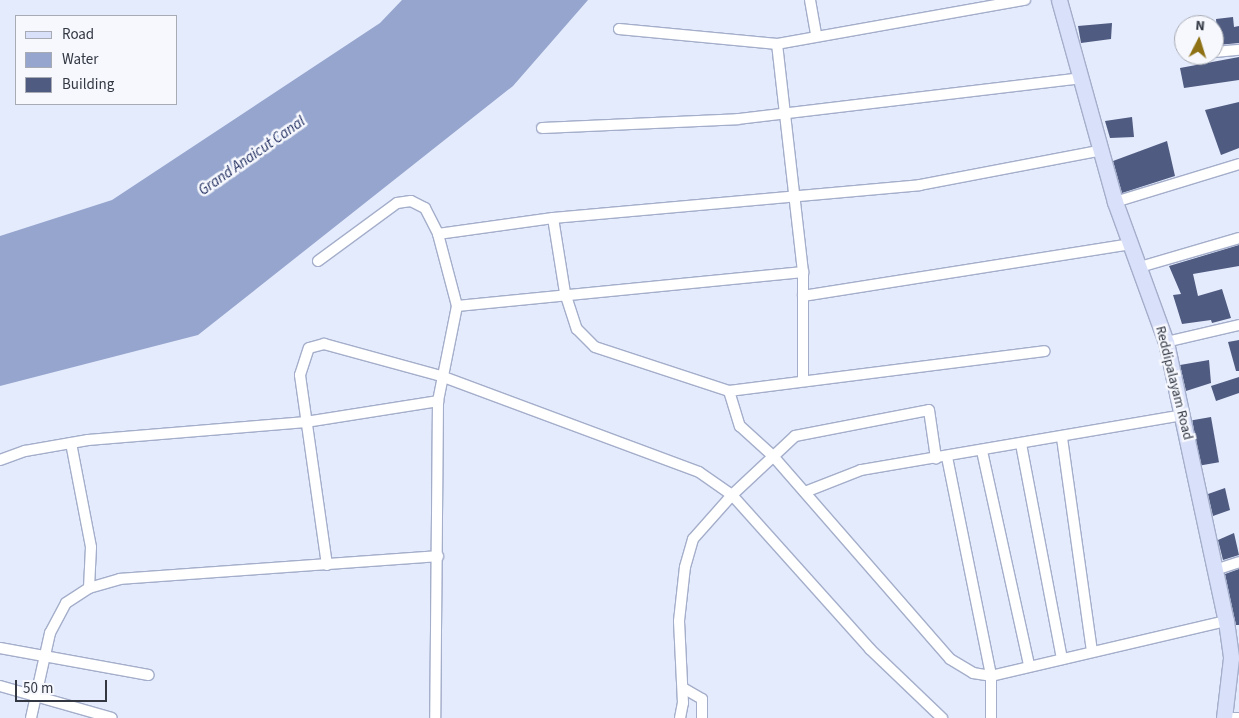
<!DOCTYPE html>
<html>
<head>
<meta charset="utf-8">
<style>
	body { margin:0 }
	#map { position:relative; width:1239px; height:718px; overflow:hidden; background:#e4ebfd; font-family:"Source Sans 3",sans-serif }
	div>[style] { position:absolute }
	.water>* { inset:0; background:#96a5cd }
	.building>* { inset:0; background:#4f5b80; transform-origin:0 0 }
	.roads { filter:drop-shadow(1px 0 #a4aeca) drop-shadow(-1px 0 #a4aeca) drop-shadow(0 1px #a4aeca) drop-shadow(0 -1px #a4aeca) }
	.street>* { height:10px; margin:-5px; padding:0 5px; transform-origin:5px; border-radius:5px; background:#fff }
	.secondary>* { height:15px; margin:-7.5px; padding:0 7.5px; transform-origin:7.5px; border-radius:7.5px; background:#d9e0f9 }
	span { translate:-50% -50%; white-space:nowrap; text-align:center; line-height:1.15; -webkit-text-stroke:5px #f6f8fe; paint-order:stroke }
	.street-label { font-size:14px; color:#323742 }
	.water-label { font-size:15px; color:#1e2b5d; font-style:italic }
	.legend { position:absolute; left:15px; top:15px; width:162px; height:90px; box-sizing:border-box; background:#f6f8fe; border:1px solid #a8abb3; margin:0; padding:6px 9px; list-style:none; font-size:15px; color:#323742 }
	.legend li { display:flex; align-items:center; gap:10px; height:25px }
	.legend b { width:25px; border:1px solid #a8abb3 }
	.north { position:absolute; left:1174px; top:15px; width:50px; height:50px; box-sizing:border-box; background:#f6f8fe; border:1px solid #a8abb3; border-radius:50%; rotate:5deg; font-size:14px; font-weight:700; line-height:20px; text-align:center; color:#323742 }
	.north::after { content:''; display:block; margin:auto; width:18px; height:22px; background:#8e7115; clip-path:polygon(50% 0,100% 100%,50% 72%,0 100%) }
	.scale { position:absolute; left:15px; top:680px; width:92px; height:22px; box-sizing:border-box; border:2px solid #323742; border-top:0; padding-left:6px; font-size:15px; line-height:18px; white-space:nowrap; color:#323742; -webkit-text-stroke:4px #f6f8fe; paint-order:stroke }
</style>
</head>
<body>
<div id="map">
	<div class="water">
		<i style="clip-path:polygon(402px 0,588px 0,513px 86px,198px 335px,0 386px,0 236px,112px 200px,380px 23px)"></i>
	</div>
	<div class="building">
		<i style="clip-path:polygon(1233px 17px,1234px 27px,1239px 26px,1239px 43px,1218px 45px,1216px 19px)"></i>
		<i style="clip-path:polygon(1112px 23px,1111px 39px,1081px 43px,1078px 26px)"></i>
		<i style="clip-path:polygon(1239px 57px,1239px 80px,1184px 88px,1180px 68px)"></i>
		<i style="clip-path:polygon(1239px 102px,1239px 148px,1221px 155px,1205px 110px)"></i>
		<i style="clip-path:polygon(1132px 117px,1134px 137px,1110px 138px,1105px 121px)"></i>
		<i style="clip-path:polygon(1167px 141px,1175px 176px,1122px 193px,1113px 161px)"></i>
		<i style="clip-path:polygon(1239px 245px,1239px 266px,1193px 274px,1198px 296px,1222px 289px,1231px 318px,1212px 323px,1211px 320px,1182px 324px,1173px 295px,1181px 294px,1169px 266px)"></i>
		<i style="clip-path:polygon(1239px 340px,1239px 371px,1236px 371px,1228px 342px)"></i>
		<i style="clip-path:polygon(1209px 360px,1211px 383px,1186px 391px,1180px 365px)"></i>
		<i style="clip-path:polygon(1239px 377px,1239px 393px,1216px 401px,1211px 386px)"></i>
		<i style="left:1211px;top:417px;width:46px;height:19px;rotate:80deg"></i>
		<i style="clip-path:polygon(1225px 488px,1230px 510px,1213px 516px,1208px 494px)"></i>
		<i style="clip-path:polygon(1234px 533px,1239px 555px,1223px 560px,1218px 540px)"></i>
		<i style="clip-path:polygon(1239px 569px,1239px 625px,1236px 625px,1225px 574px)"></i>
	</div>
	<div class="roads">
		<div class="street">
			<i style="left:810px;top:0;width:36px;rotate:80deg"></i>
			<i style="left:619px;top:29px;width:159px;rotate:5.4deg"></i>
			<i style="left:1214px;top:52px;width:25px;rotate:-5deg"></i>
			<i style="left:542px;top:128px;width:196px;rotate:-2.6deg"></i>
			<i style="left:738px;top:119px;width:344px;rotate:-6.8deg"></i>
			<i style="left:1115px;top:202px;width:130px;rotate:-17deg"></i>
			<i style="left:553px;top:218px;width:76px;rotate:80.9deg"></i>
			<i style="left:565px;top:293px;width:38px;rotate:72deg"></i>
			<i style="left:577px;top:329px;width:25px;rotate:45deg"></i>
			<i style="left:595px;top:347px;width:141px;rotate:18.2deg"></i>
			<i style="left:729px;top:391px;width:318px;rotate:-7.2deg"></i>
			<i style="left:438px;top:234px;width:116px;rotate:-7.9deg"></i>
			<i style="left:553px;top:218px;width:368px;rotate:-5.1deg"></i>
			<i style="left:920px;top:185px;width:182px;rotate:-10.8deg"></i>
			<i style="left:318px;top:261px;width:98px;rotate:-36.3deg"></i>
			<i style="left:397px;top:203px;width:14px;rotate:-8deg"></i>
			<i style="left:411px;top:201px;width:16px;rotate:27deg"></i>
			<i style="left:425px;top:208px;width:29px;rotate:63deg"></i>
			<i style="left:438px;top:234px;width:74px;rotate:75.2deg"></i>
			<i style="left:457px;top:306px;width:97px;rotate:101.3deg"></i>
			<i style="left:438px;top:401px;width:317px;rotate:90.5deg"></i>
			<i style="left:1140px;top:267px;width:103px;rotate:-16.3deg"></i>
			<i style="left:803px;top:296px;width:332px;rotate:-9deg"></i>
			<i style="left:457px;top:306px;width:348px;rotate:-5.6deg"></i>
			<i style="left:1166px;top:342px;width:75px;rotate:-13.1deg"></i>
			<i style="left:803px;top:381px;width:109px;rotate:-90deg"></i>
			<i style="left:803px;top:272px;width:229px;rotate:-96.5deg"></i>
			<i style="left:777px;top:44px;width:252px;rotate:-10.1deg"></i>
			<i style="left:729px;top:391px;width:37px;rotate:73deg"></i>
			<i style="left:740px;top:426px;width:45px;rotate:42.3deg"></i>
			<i style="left:773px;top:456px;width:269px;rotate:48.9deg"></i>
			<i style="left:950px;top:659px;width:27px;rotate:31deg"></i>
			<i style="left:973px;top:673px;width:18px;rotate:9deg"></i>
			<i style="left:991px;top:676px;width:241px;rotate:-13.2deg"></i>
			<i style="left:1062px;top:438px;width:216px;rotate:82deg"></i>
			<i style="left:71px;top:443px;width:106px;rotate:79.1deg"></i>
			<i style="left:91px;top:547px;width:41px;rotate:92.8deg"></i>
			<i style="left:1021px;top:444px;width:219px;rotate:79.2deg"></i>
			<i style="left:982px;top:451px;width:219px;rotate:77.6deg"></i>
			<i style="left:947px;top:457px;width:223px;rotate:78.6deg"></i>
			<i style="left:991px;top:676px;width:42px;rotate:90deg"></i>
			<i style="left:0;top:460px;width:27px;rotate:-20deg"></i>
			<i style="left:25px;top:451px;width:64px;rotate:-9.9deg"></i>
			<i style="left:88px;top:440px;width:219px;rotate:-4.7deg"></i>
			<i style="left:306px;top:422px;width:134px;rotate:-9deg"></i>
			<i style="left:805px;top:492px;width:60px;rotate:-21.4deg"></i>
			<i style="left:861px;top:470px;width:327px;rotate:-9.7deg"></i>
			<i style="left:327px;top:565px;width:192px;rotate:-98.1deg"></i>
			<i style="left:300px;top:375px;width:28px;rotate:-72deg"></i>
			<i style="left:309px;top:348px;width:16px;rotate:-15deg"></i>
			<i style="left:324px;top:344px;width:121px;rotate:15.3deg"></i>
			<i style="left:441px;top:376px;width:275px;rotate:20.4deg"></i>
			<i style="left:699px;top:472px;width:40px;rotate:34.9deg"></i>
			<i style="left:732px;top:495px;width:207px;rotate:48.1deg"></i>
			<i style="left:870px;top:649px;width:100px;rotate:43.8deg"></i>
			<i style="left:1215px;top:570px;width:25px;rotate:-18deg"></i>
			<i style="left:0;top:648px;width:151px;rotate:10.3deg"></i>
			<i style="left:0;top:686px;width:116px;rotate:15.9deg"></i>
			<i style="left:683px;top:688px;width:22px;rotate:30deg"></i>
			<i style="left:702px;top:699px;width:19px;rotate:90deg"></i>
			<i style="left:31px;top:718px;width:87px;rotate:-77.4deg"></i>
			<i style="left:50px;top:633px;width:34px;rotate:-62deg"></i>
			<i style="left:66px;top:603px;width:27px;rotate:-33deg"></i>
			<i style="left:89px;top:588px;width:32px;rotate:-16deg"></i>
			<i style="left:120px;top:579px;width:319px;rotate:-4.1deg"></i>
			<i style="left:680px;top:718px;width:15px;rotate:-79deg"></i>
			<i style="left:683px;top:703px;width:82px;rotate:-92.8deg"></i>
			<i style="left:679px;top:621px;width:54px;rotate:-83.7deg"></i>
			<i style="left:685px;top:567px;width:29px;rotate:-74deg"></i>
			<i style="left:693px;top:539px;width:59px;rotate:-48.4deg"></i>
			<i style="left:732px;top:495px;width:86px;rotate:-43.1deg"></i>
			<i style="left:795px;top:436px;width:136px;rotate:-11deg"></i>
			<i style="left:929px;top:410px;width:49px;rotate:81.7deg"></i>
			<i style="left:1225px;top:718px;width:14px"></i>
		</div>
		<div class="secondary">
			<i style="left:1059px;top:0;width:210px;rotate:74.5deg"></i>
			<i style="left:1115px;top:202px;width:149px;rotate:70deg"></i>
			<i style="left:1166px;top:342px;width:285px;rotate:77.9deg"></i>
			<i style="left:1226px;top:621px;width:37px;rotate:82deg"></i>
			<i style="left:1231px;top:658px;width:60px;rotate:96.7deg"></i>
		</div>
	</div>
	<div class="street-label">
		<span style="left:1174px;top:383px;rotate:76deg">Reddipalayam Road</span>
	</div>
	<div class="water-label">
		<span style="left:252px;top:156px;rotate:-35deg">Grand Anaicut Canal</span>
	</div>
	<ul class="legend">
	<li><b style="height:6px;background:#d9e0f9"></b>Road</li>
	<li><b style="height:14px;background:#96a5cd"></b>Water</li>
	<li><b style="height:14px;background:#4f5b80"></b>Building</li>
	</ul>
	<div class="north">N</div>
	<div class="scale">50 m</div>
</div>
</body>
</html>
